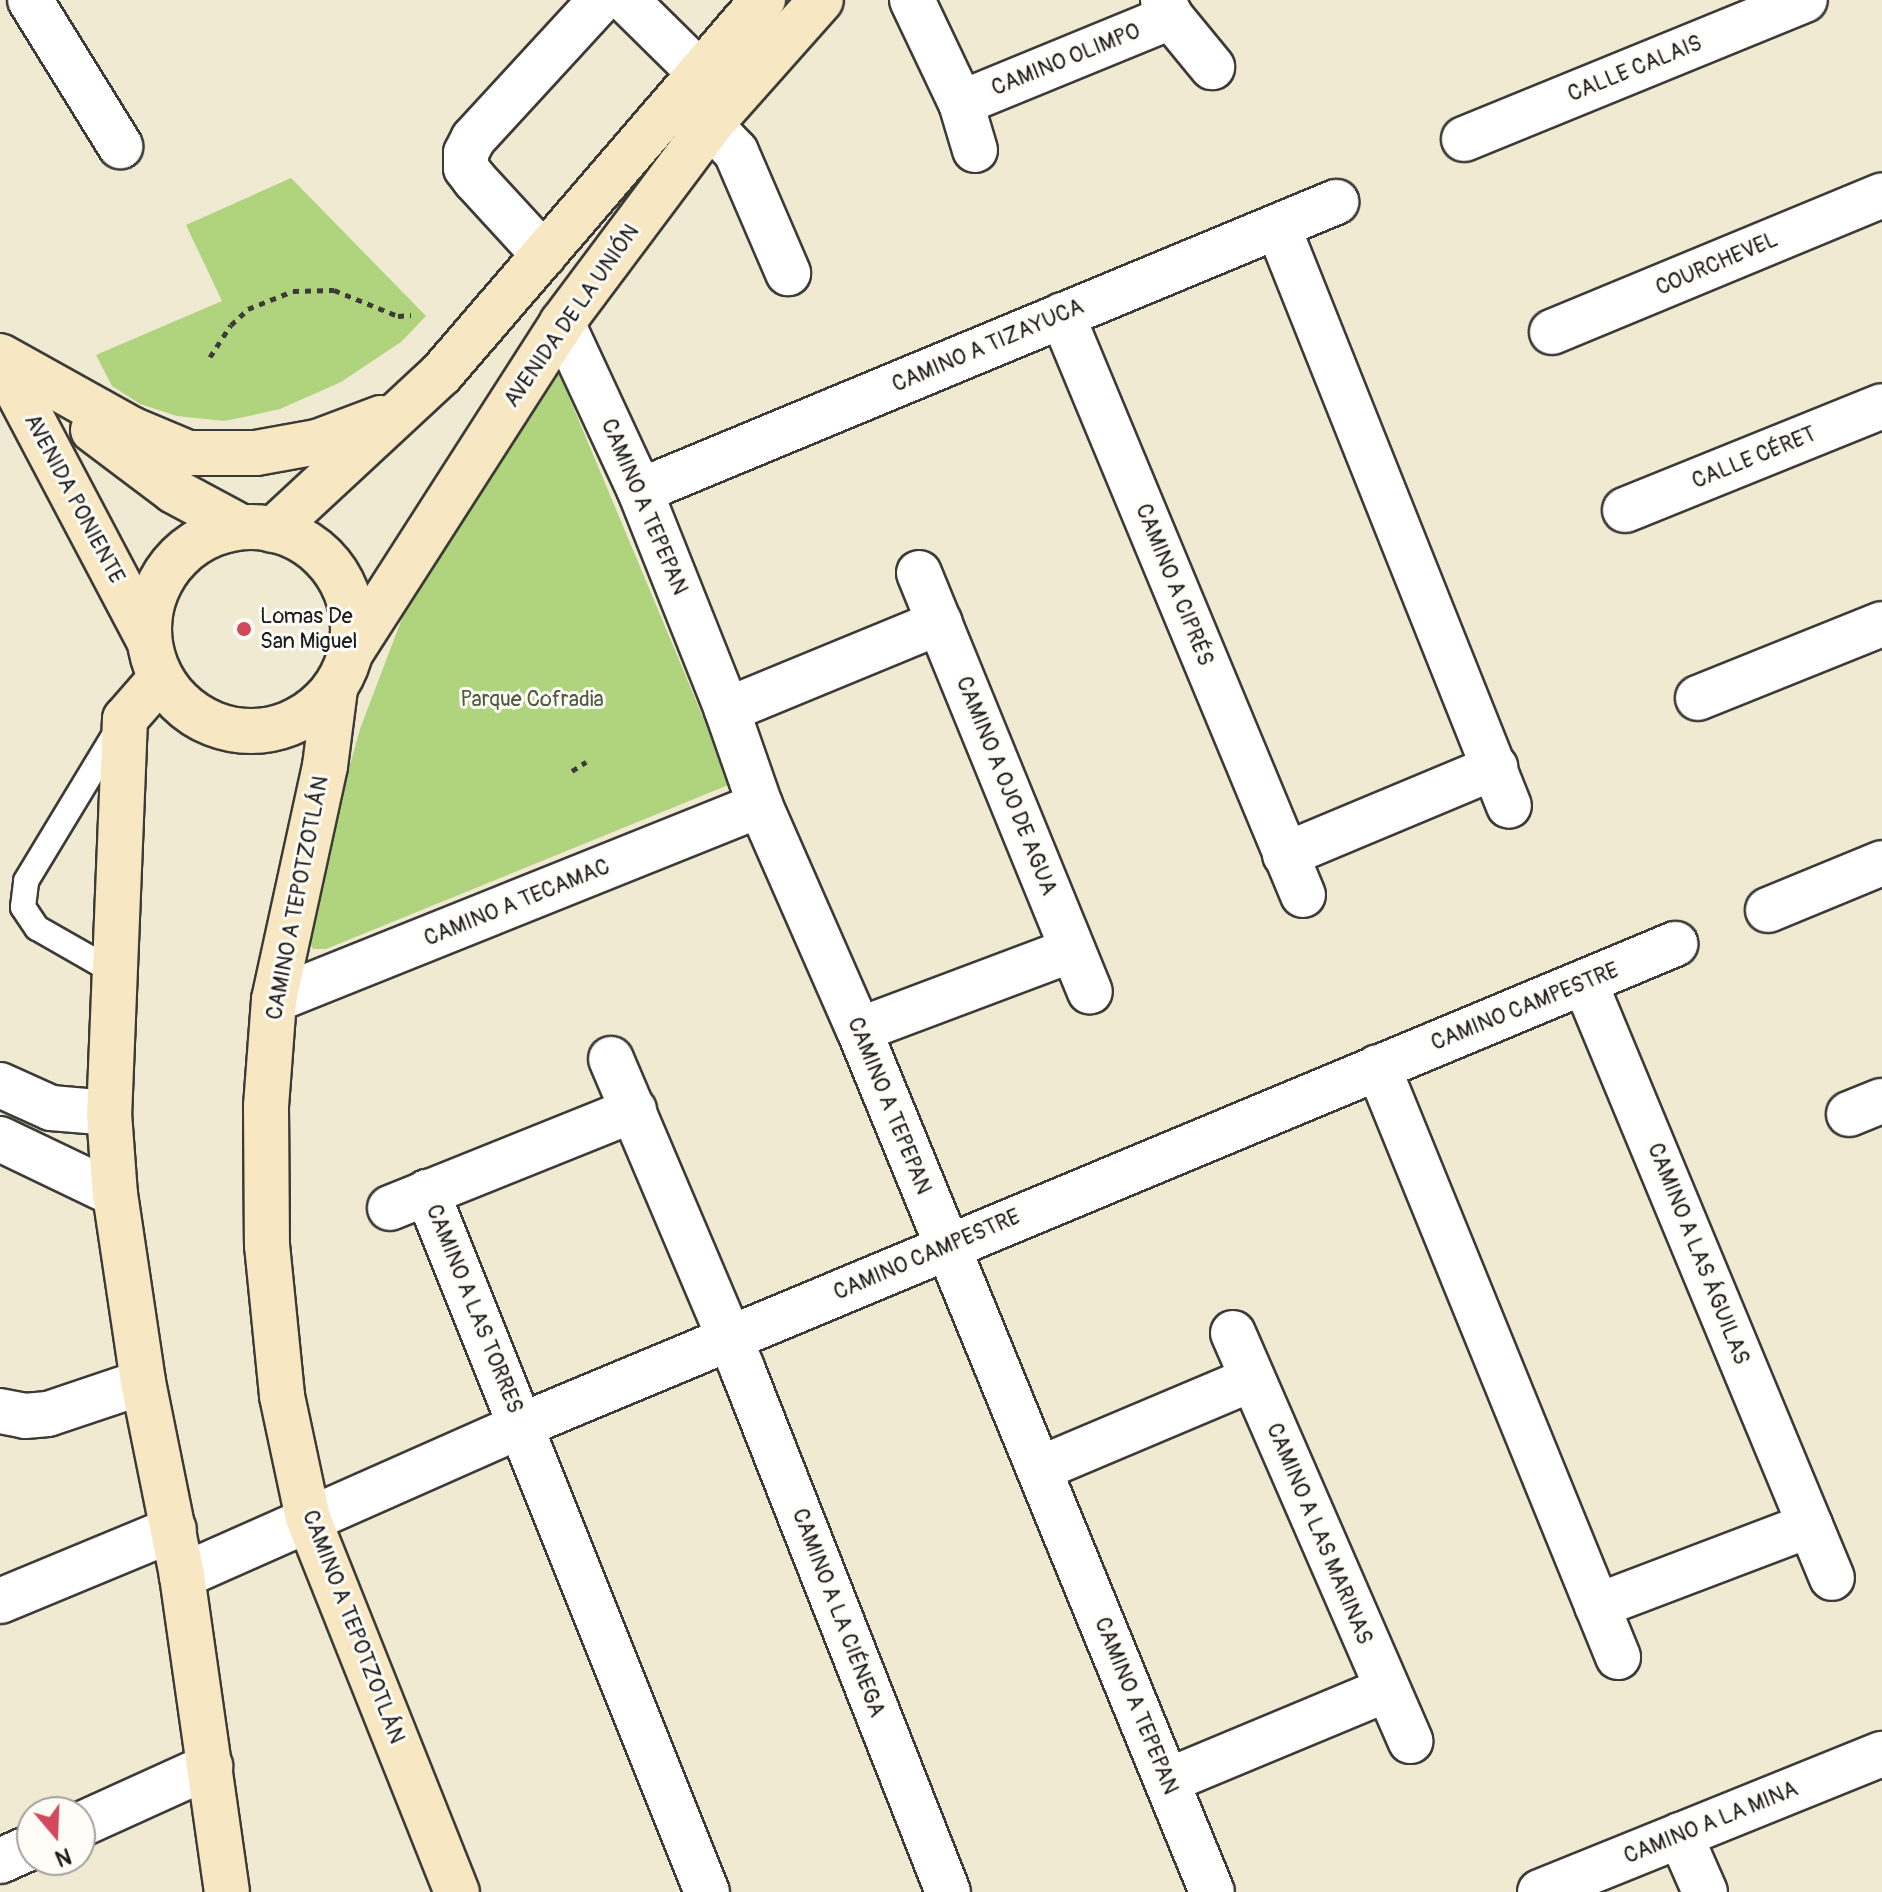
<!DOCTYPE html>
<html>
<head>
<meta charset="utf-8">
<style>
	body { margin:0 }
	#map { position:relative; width:1882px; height:1892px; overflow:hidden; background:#f1ead2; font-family:Pangolin,sans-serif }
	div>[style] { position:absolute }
	.green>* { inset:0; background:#afd47d }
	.path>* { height:5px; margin-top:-2.5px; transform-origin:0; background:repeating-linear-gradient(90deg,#3c3b37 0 6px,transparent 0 12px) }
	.roads { filter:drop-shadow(2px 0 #3c3b37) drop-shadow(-2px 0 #3c3b37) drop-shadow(0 2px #3c3b37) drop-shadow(0 -2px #3c3b37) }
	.lane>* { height:24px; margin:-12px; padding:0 12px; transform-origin:12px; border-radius:12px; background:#fff }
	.street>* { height:44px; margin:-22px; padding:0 22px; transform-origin:22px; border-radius:22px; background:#fff }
	.secondary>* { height:44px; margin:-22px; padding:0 22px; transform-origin:22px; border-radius:22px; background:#f7e8c3 }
	.secondary>.ring { margin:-22px; padding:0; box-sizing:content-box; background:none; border:44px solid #f7e8c3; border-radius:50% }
	.dots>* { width:22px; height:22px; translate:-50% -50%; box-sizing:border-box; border:4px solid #fdfcf7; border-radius:50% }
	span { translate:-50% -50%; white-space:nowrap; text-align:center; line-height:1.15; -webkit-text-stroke:6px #fdfcf7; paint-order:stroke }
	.street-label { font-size:22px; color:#1c1c1c }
	.poi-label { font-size:22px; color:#1c1c1c }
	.left { translate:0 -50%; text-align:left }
	.park-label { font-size:22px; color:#4f5c3e }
	.north { position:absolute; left:16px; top:1796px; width:80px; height:80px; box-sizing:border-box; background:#fdfcf7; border:2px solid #a3a29f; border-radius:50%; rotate:161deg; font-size:22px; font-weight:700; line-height:32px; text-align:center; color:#1c1c1c }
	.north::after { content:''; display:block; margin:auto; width:28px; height:36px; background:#d1495b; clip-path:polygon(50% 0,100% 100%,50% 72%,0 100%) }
</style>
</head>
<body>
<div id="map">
	<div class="green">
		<i style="clip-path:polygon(291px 178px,426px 316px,401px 342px,341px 382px,280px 409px,249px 416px,224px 421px,177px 416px,140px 404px,112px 386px,96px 355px,222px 301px,186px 225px)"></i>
		<i style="clip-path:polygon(556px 366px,731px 784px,326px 949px,313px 949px,309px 941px,309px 912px,360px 729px,401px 621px,412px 594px)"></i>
	</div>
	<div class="path">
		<i style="left:210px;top:357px;width:38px;rotate:-57deg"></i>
		<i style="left:231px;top:325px;width:23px;rotate:-43deg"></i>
		<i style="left:248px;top:309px;width:48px;rotate:-21.8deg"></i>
		<i style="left:293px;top:291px;width:41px;rotate:-1.4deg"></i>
		<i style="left:334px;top:290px;width:69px;rotate:22.1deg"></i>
		<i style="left:398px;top:316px;width:13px;rotate:-4deg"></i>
		<i style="left:572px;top:771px;width:17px;rotate:-33deg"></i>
	</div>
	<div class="roads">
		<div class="lane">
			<i style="left:116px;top:973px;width:91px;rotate:-150.3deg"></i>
			<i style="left:37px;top:928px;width:25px;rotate:-124deg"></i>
			<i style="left:23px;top:907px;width:26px;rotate:-83deg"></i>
			<i style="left:26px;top:881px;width:175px;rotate:-58.8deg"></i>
		</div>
		<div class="street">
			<i style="left:30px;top:0;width:172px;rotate:58.3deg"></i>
			<i style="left:626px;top:0;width:101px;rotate:44.6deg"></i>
			<i style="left:912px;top:0;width:114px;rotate:64.6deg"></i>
			<i style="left:961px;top:103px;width:49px;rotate:73.4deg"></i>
			<i style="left:1163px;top:0;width:19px;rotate:65deg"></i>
			<i style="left:1171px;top:17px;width:65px;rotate:50.6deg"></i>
			<i style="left:961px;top:103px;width:227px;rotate:-22.3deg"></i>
			<i style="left:710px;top:125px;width:37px;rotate:46deg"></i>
			<i style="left:736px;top:152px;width:132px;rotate:66.7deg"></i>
			<i style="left:1464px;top:139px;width:368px;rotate:-22.2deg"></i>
			<i style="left:1278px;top:227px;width:623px;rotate:68.25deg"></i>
			<i style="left:544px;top:255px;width:102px;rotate:-132.6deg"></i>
			<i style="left:475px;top:180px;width:15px;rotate:-127deg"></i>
			<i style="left:466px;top:168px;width:15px;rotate:-90deg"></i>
			<i style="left:466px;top:153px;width:16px;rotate:-63deg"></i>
			<i style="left:473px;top:139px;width:189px;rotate:-47.4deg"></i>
			<i style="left:1062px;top:315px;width:628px;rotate:67.44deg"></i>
			<i style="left:562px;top:323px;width:185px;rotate:65.1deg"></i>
			<i style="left:640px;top:491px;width:236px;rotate:68.3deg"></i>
			<i style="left:727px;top:710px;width:101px;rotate:70.8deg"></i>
			<i style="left:760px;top:805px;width:246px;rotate:66.3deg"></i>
			<i style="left:859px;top:1030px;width:931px;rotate:67.73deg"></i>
			<i style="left:1552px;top:332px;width:357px;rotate:-22.5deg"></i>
			<i style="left:640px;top:491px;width:754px;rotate:-22.55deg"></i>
			<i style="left:1625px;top:510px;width:277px;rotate:-22deg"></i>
			<i style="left:919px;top:573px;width:452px;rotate:67.8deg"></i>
			<i style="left:1698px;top:698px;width:198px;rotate:-21.9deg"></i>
			<i style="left:727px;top:710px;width:230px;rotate:-22.4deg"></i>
			<i style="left:1285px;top:855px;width:228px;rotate:-22.7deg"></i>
			<i style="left:1768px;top:910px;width:123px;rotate:-22.4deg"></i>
			<i style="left:1585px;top:983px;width:644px;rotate:67.46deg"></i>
			<i style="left:274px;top:1000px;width:524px;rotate:-21.86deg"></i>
			<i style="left:859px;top:1030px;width:228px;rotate:-20.6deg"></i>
			<i style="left:611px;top:1059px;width:336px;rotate:67deg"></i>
			<i style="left:742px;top:1368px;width:563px;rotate:68.54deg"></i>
			<i style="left:1378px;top:1067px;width:637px;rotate:67.86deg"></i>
			<i style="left:0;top:1085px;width:56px;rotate:24.3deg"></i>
			<i style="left:51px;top:1108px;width:58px;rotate:4.9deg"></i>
			<i style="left:1849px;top:1114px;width:35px;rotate:-22deg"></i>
			<i style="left:0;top:1139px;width:127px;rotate:25.6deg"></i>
			<i style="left:427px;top:1192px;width:754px;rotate:68.2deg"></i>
			<i style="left:390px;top:1208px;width:263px;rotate:-21.9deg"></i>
			<i style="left:1233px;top:1333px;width:445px;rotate:66.5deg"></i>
			<i style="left:0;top:1411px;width:25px;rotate:11deg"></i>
			<i style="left:25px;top:1416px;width:23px;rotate:-5deg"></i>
			<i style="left:48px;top:1414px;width:100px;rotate:-18.6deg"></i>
			<i style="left:1039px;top:1469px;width:231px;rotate:-22.9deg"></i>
			<i style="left:182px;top:1576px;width:370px;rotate:-23.9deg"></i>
			<i style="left:520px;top:1426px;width:1252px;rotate:-22.65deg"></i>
			<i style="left:0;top:1601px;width:188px;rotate:-22.5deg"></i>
			<i style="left:1597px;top:1606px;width:228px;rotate:-20.8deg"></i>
			<i style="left:1167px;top:1781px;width:237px;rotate:-22.6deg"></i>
			<i style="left:80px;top:1825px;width:143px;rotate:-24.4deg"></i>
			<i style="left:1680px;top:1835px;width:62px;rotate:66.3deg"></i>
			<i style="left:0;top:1861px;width:35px;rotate:-24deg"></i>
			<i style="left:1540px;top:1892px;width:369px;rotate:-22deg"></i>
		</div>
		<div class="secondary">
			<i style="left:0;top:356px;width:150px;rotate:29.1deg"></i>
			<i style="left:131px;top:429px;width:62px;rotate:22.8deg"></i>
			<i style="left:188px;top:453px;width:68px"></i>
			<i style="left:256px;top:453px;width:62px;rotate:-10.2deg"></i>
			<i style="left:317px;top:442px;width:68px;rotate:-20.6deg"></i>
			<i style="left:0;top:358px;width:318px;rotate:62.2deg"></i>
			<i style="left:93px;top:430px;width:101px;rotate:37deg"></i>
			<i style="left:174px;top:491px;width:76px;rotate:28.2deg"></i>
			<i class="ring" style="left:149px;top:527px;width:160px;height:160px"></i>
			<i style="left:273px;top:530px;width:229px;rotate:-42.9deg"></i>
			<i style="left:441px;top:374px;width:494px;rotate:-49.3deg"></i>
			<i style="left:351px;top:652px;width:391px;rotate:-57.3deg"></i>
			<i style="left:562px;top:323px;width:247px;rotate:-53.2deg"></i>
			<i style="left:710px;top:125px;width:167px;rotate:-48.4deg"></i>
			<i style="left:160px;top:679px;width:53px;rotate:131.2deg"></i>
			<i style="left:125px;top:719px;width:394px;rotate:92.3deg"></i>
			<i style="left:109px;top:1113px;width:81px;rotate:85.8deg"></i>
			<i style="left:115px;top:1194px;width:190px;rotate:81.5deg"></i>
			<i style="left:143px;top:1382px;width:198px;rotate:78.6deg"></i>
			<i style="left:182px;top:1576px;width:319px;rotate:81.9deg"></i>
			<i style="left:335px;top:689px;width:78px;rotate:97.4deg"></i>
			<i style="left:325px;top:766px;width:239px;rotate:102.3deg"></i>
			<i style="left:274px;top:1000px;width:106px;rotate:94.3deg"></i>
			<i style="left:266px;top:1106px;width:139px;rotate:89.6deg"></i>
			<i style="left:267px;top:1245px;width:152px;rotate:84.3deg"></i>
			<i style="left:282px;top:1396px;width:125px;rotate:78deg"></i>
			<i style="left:308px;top:1518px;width:403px;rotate:68.3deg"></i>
		</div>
	</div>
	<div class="dots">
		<i style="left:244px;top:629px;background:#d1495b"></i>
	</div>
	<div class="street-label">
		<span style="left:1066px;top:60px;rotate:-22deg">CAMINO OLIMPO</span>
		<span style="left:1635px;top:69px;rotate:-22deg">CALLE CALAIS</span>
		<span style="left:1717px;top:264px;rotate:-23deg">COURCHEVEL</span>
		<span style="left:572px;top:316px;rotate:-55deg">AVENIDA DE LA UNIÓN</span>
		<span style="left:988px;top:346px;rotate:-23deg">CAMINO A TIZAYUCA</span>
		<span style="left:1754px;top:458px;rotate:-22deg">CALLE CÉRET</span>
		<span style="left:74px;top:499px;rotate:62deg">AVENIDA PONIENTE</span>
		<span style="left:644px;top:507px;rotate:67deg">CAMINO A TEPEPAN</span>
		<span style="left:1174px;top:585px;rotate:68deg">CAMINO A CIPRÉS</span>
		<span style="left:1006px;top:786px;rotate:68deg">CAMINO A OJO DE AGUA</span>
		<span style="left:298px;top:898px;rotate:-79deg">CAMINO A TEPOTZOTLÁN</span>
		<span style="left:517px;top:903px;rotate:-22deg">CAMINO A TECAMAC</span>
		<span style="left:1525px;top:1007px;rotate:-22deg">CAMINO CAMPESTRE</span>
		<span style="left:889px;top:1106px;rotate:68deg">CAMINO A TEPEPAN</span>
		<span style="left:1698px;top:1254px;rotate:68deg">CAMINO A LAS ÁGUILAS</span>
		<span style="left:927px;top:1255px;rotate:-23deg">CAMINO CAMPESTRE</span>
		<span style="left:474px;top:1309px;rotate:68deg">CAMINO A LAS TORRES</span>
		<span style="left:1319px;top:1534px;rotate:67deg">CAMINO A LAS MARINAS</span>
		<span style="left:838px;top:1613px;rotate:69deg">CAMINO A LA CIÉNEGA</span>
		<span style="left:353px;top:1627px;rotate:69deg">CAMINO A TEPOTZOTLÁN</span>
		<span style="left:1136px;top:1706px;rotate:68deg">CAMINO A TEPEPAN</span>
		<span style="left:1711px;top:1823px;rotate:-22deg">CAMINO A LA MINA</span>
	</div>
	<div class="poi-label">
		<span class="left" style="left:260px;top:629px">Lomas De<br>San Miguel</span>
	</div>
	<div class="park-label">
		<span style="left:532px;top:700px">Parque Cofradia</span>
	</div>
	<div class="north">N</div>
</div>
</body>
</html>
